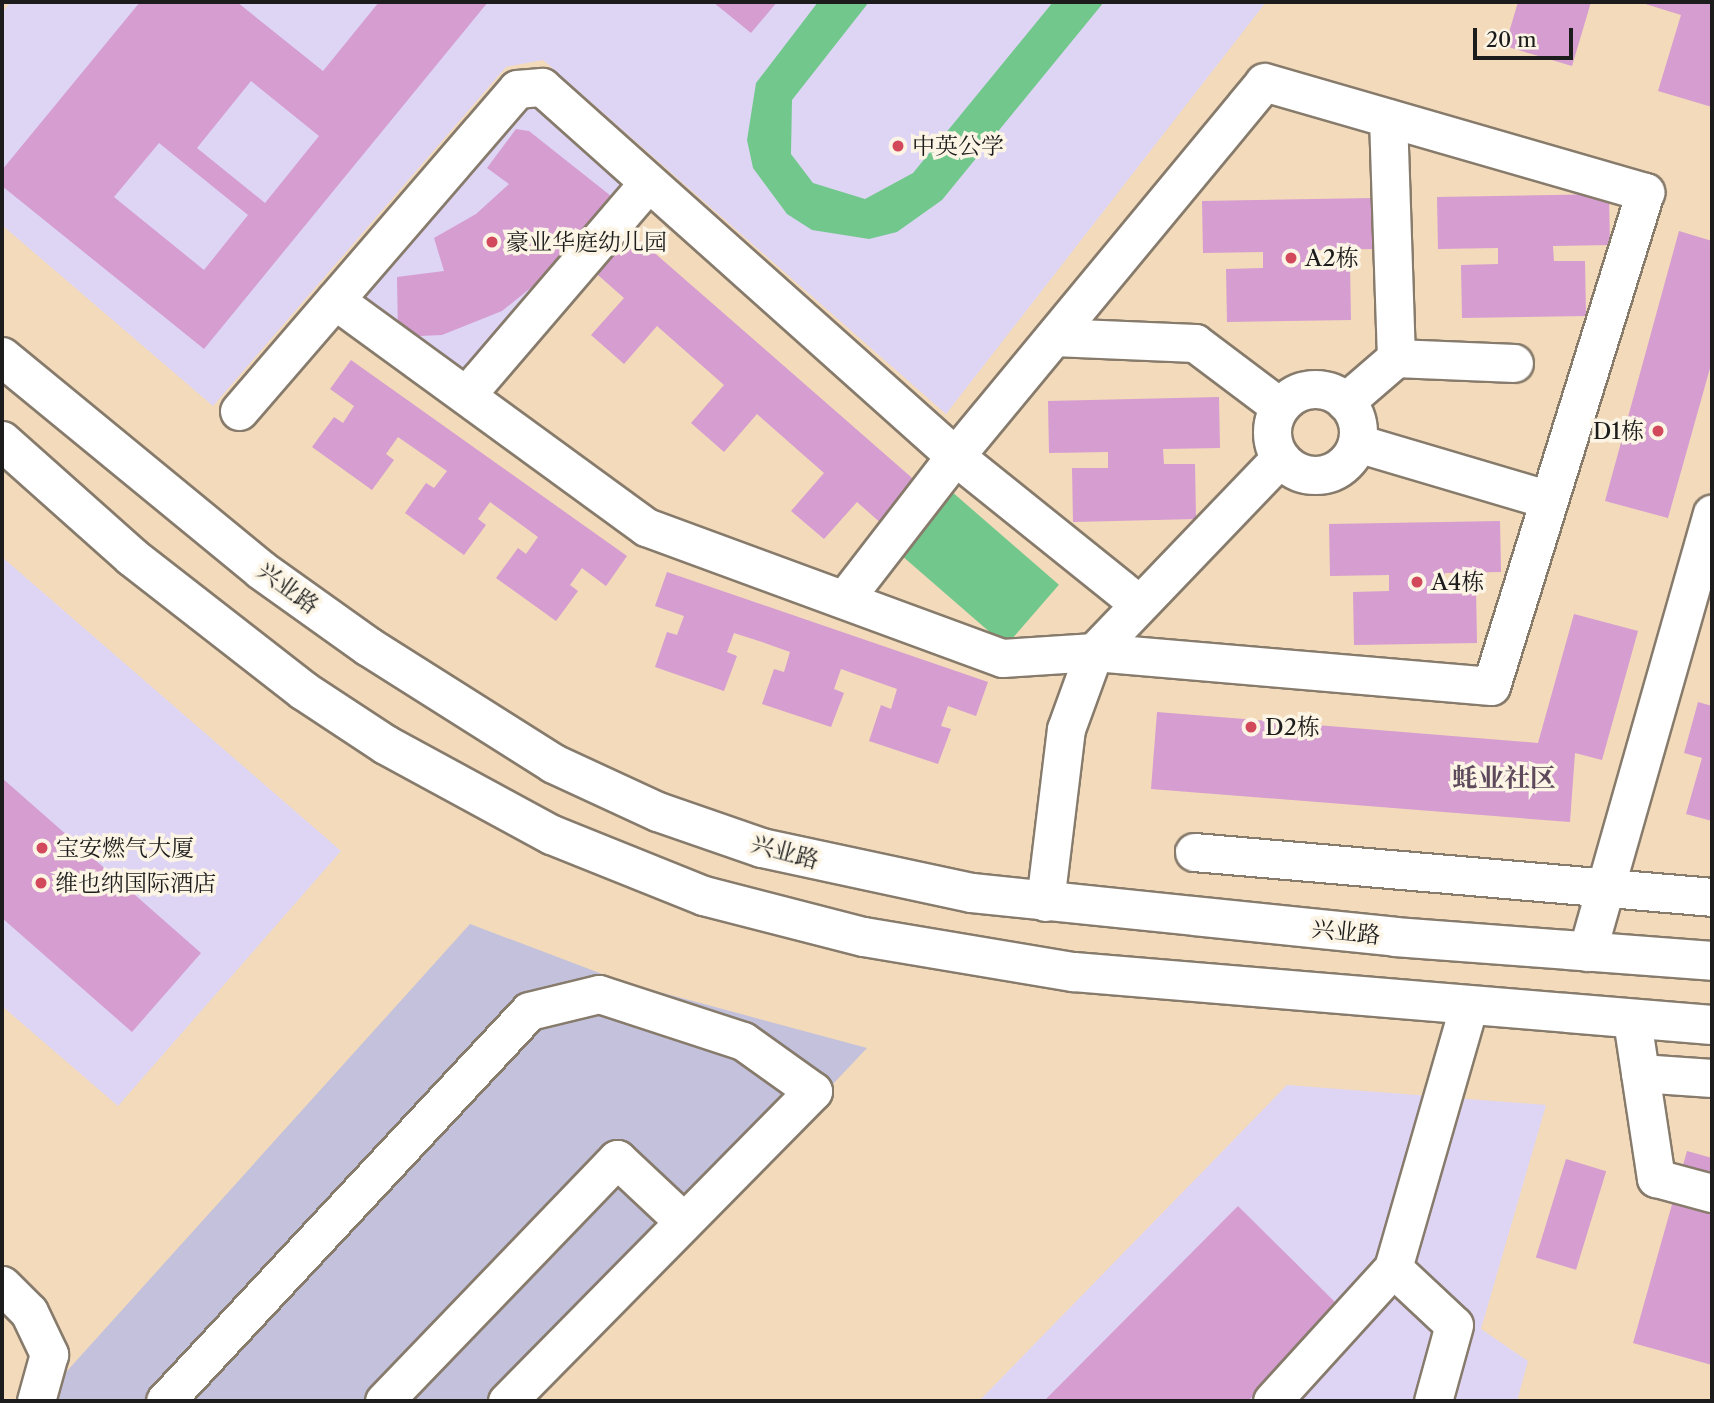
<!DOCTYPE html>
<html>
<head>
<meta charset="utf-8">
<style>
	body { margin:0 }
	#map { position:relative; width:1714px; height:1403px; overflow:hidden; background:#f2dabb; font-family:"Libre Caslon Text","Noto Serif SC",serif }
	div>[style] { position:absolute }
	.built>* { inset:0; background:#ded5f5; transform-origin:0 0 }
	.industrial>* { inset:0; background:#c3c1db }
	.green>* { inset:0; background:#72c88c; transform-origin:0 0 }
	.building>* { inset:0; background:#d59dd0; transform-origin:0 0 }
	.roads { filter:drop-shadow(2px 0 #877b6c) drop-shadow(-2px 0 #877b6c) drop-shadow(0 2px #877b6c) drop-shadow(0 -2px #877b6c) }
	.minor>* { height:37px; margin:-18.5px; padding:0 18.5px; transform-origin:18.5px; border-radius:18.5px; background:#fff }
	.minor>.ring { margin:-18.5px; padding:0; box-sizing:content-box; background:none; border:37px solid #fff; border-radius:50% }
	.major>* { height:38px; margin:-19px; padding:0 19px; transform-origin:19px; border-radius:19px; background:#fff }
	.dots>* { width:19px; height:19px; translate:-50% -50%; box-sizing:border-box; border:4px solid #fcf5e5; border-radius:50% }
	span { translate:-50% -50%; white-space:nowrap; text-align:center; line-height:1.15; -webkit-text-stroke:7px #fcf5e5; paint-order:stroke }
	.poi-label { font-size:23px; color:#1c1c1c }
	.left { translate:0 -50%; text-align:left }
	.right { translate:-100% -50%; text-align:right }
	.street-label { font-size:23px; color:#1c1c1c }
	.quarter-label { font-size:26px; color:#5d495b; font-weight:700 }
	.frame { position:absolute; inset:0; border:4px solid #1c1c1c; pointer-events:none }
	.scale { position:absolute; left:1473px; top:28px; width:100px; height:32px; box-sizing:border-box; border:4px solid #1c1c1c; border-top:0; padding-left:9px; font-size:21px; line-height:24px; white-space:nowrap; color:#1c1c1c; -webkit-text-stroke:5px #fcf5e5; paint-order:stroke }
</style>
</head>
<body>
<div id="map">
	<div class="built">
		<i style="clip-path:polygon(11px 2px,1266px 2px,946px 414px,543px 60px,506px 67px,213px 406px,2px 225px,2px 13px)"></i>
		<i style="left:519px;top:94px;width:151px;height:270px;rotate:37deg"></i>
		<i style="clip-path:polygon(2px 557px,341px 851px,118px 1106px,2px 1006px)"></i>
		<i style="clip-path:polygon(1287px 1085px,1546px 1105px,1481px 1329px,1528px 1361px,1517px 1401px,979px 1401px)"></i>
	</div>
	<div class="industrial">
		<i style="clip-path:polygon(470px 924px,626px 983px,867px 1048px,533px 1401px,40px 1401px)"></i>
	</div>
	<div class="green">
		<i style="clip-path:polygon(818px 2px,869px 2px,792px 100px,791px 154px,813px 183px,865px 199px,913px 173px,1053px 2px,1104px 2px,942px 200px,897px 232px,869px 239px,812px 230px,787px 214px,753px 168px,747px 140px,756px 83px)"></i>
		<i style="left:951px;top:491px;width:143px;height:81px;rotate:41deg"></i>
	</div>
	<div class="building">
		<i style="clip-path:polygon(evenodd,140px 2px,237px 2px,323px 71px,379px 2px,488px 2px,204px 349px,2px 186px,2px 170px,140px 2px,251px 81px,319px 136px,265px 203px,197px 148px,251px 81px,140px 2px,159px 143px,248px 215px,204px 270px,114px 197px,159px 143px)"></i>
		<i style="clip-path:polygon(713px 2px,777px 2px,751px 33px)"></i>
		<i style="clip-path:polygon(1518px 2px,1591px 2px,1572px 66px,1505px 46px)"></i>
		<i style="clip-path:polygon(1639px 2px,1712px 2px,1712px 107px,1658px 91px,1681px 15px)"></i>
		<i style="clip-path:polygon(516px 129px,529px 131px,611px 196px,543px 278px,502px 311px,442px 335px,398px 337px,397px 277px,444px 271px,434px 238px,476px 214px,509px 184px,487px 168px)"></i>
		<i style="clip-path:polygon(1609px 194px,1610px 245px,1553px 246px,1554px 261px,1585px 261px,1586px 316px,1462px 318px,1461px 265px,1498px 264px,1498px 248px,1438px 249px,1437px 197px)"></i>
		<i style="clip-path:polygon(1374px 198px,1375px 249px,1318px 250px,1319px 265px,1350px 264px,1351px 320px,1227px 322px,1226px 269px,1263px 268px,1263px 252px,1203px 253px,1202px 201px)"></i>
		<i style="clip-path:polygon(626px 228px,927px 491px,891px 532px,857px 502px,824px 539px,791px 511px,824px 473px,757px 414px,724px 452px,691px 423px,724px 385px,657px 326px,624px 364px,591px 335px,624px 298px,590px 268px)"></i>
		<i style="clip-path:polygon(1679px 231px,1712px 241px,1712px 361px,1668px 518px,1605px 501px)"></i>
		<i style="clip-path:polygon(351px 360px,627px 556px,606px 586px,582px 568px,570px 585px,578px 591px,556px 621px,496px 578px,518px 548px,526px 554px,538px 537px,490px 502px,478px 519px,486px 525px,464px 555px,405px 513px,426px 483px,434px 488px,447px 471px,398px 437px,386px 454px,394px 460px,372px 490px,312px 447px,334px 417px,343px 423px,354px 406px,330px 389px)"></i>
		<i style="clip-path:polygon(1219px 397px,1220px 448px,1163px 449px,1164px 464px,1195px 464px,1196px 519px,1073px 522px,1072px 468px,1108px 468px,1108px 452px,1049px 453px,1048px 401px)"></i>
		<i style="clip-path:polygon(1500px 521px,1501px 572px,1445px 573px,1445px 588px,1476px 587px,1477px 643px,1354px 645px,1353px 592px,1389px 591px,1389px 575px,1330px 576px,1329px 524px)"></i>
		<i style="clip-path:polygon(667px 572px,988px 682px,976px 716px,948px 706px,941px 726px,951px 729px,938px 764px,869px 741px,881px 705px,891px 709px,897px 689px,841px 669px,834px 689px,844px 693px,831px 727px,762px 704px,774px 669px,784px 672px,790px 652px,762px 642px,734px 633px,727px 652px,737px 656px,724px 691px,655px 667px,667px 632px,677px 635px,684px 616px,655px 606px)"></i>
		<i style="clip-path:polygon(1574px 614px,1638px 631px,1602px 760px,1575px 753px,1570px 822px,1151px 789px,1157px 712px,1538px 743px)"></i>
		<i style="clip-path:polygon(1698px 702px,1712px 706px,1712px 821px,1686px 814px,1702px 758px,1684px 753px)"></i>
		<i style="clip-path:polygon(2px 778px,201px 953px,132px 1032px,2px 918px)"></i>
		<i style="clip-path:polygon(1687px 1151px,1712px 1158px,1712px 1365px,1633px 1343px)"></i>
		<i style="left:1566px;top:1159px;width:42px;height:103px;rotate:17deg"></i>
		<i style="clip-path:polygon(1238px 1206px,1341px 1308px,1248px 1401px,1044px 1401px)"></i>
	</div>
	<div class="roads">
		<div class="minor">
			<i style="left:1054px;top:337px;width:141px;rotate:2.4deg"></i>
			<i style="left:1195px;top:343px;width:106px;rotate:37deg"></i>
			<i style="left:1396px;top:358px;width:118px;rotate:2.4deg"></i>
			<i class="ring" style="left:1272px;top:389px;width:49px;height:49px"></i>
			<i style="left:467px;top:394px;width:278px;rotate:-49.4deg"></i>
			<i style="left:1345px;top:402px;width:67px;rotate:-40.8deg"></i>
			<i style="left:1396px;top:358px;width:240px;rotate:-91.9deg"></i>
			<i style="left:239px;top:411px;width:425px;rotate:-49.2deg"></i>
			<i style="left:517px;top:89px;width:25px;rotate:-5deg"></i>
			<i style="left:542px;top:87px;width:554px;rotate:41.78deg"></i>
			<i style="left:955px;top:456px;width:485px;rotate:-50.4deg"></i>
			<i style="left:1264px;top:82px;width:397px;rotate:16.1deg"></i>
			<i style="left:1645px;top:192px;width:517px;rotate:107.31deg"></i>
			<i style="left:1491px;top:686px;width:398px;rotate:-175.1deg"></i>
			<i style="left:1094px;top:652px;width:92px;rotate:176.3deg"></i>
			<i style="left:1002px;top:658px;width:379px;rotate:-159.8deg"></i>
			<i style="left:646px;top:527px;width:385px;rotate:-143.9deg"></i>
			<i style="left:1357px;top:443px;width:200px;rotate:16.5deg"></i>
			<i style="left:846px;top:597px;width:178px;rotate:-52.3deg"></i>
			<i style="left:955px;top:456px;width:236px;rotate:38.8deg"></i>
			<i style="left:1194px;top:852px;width:520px;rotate:4.96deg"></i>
			<i style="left:1045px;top:902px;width:174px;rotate:-83.1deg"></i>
			<i style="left:1066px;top:729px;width:82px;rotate:-70deg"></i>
			<i style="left:1094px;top:652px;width:269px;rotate:-46.2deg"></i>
			<i style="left:1587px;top:952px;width:456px;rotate:-74.1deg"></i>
			<i style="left:1632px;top:1020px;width:160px;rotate:81.4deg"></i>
			<i style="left:1656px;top:1178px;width:58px;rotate:15deg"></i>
			<i style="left:1640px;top:1073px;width:72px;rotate:4deg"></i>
			<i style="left:1393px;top:1268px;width:83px;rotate:43.1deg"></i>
			<i style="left:1454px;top:1325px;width:79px;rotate:105.4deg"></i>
			<i style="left:2px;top:1285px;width:38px;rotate:45deg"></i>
			<i style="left:29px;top:1312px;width:47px;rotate:64.5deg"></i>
			<i style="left:49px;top:1354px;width:49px;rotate:105.5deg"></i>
			<i style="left:165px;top:1401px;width:533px;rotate:-46.97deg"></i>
			<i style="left:529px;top:1011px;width:72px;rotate:-13.7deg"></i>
			<i style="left:599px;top:994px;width:151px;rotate:18.1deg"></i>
			<i style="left:743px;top:1041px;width:86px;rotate:35.5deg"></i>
			<i style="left:813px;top:1091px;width:436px;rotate:134.6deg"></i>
			<i style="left:384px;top:1401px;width:336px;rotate:-46.1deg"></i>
			<i style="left:617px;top:1159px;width:91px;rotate:43.2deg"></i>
			<i style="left:1272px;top:1401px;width:180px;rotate:-47.7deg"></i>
			<i style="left:1393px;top:1268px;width:271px;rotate:-73.9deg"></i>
		</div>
		<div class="major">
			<i style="left:2px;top:357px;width:335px;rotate:39.4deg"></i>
			<i style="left:261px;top:570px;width:133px;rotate:35.5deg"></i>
			<i style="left:369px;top:647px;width:219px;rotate:32.3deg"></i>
			<i style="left:554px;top:764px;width:115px;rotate:24.8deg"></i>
			<i style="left:658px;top:812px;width:110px;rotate:19.1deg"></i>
			<i style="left:762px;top:848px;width:215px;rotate:12.1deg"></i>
			<i style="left:972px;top:893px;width:425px;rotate:5.9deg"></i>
			<i style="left:1395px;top:937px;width:318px;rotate:4.3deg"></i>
			<i style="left:2px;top:441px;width:174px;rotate:41.7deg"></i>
			<i style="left:132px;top:557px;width:218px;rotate:37.9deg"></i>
			<i style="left:304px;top:691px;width:98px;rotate:33.4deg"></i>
			<i style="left:386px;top:745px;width:189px;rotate:28.5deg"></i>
			<i style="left:552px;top:835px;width:164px;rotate:21.9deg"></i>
			<i style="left:704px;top:896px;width:165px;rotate:14.4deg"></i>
			<i style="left:864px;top:937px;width:213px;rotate:9.5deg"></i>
			<i style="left:1074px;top:972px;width:640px;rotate:4.75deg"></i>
		</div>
	</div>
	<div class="dots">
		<i style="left:898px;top:146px;background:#d1495b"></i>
		<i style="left:492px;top:242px;background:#d1495b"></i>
		<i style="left:1291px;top:258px;background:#d1495b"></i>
		<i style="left:1658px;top:431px;background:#d1495b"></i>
		<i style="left:1417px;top:582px;background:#d1495b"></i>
		<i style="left:1251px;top:727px;background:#d1495b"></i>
		<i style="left:42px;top:848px;background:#d1495b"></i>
		<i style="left:41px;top:883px;background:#d1495b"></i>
	</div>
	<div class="poi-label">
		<span class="left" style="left:912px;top:146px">中英公学</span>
		<span class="left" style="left:506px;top:242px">豪业华庭幼儿园</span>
		<span class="left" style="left:1305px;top:258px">A2栋</span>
		<span class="right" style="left:1644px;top:431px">D1栋</span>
		<span class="left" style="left:1431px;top:582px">A4栋</span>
		<span class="left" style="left:1265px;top:727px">D2栋</span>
		<span class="left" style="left:56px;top:848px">宝安燃气大厦</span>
		<span class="left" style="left:55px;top:883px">维也纳国际酒店</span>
	</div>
	<div class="street-label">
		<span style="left:288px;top:588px;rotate:36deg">兴业路</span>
		<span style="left:785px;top:852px;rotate:15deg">兴业路</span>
		<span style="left:1346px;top:932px;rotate:6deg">兴业路</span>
	</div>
	<div class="quarter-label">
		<span style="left:1504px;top:779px">蚝业社区</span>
	</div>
	<div class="frame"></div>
	<div class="scale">20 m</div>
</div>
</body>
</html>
